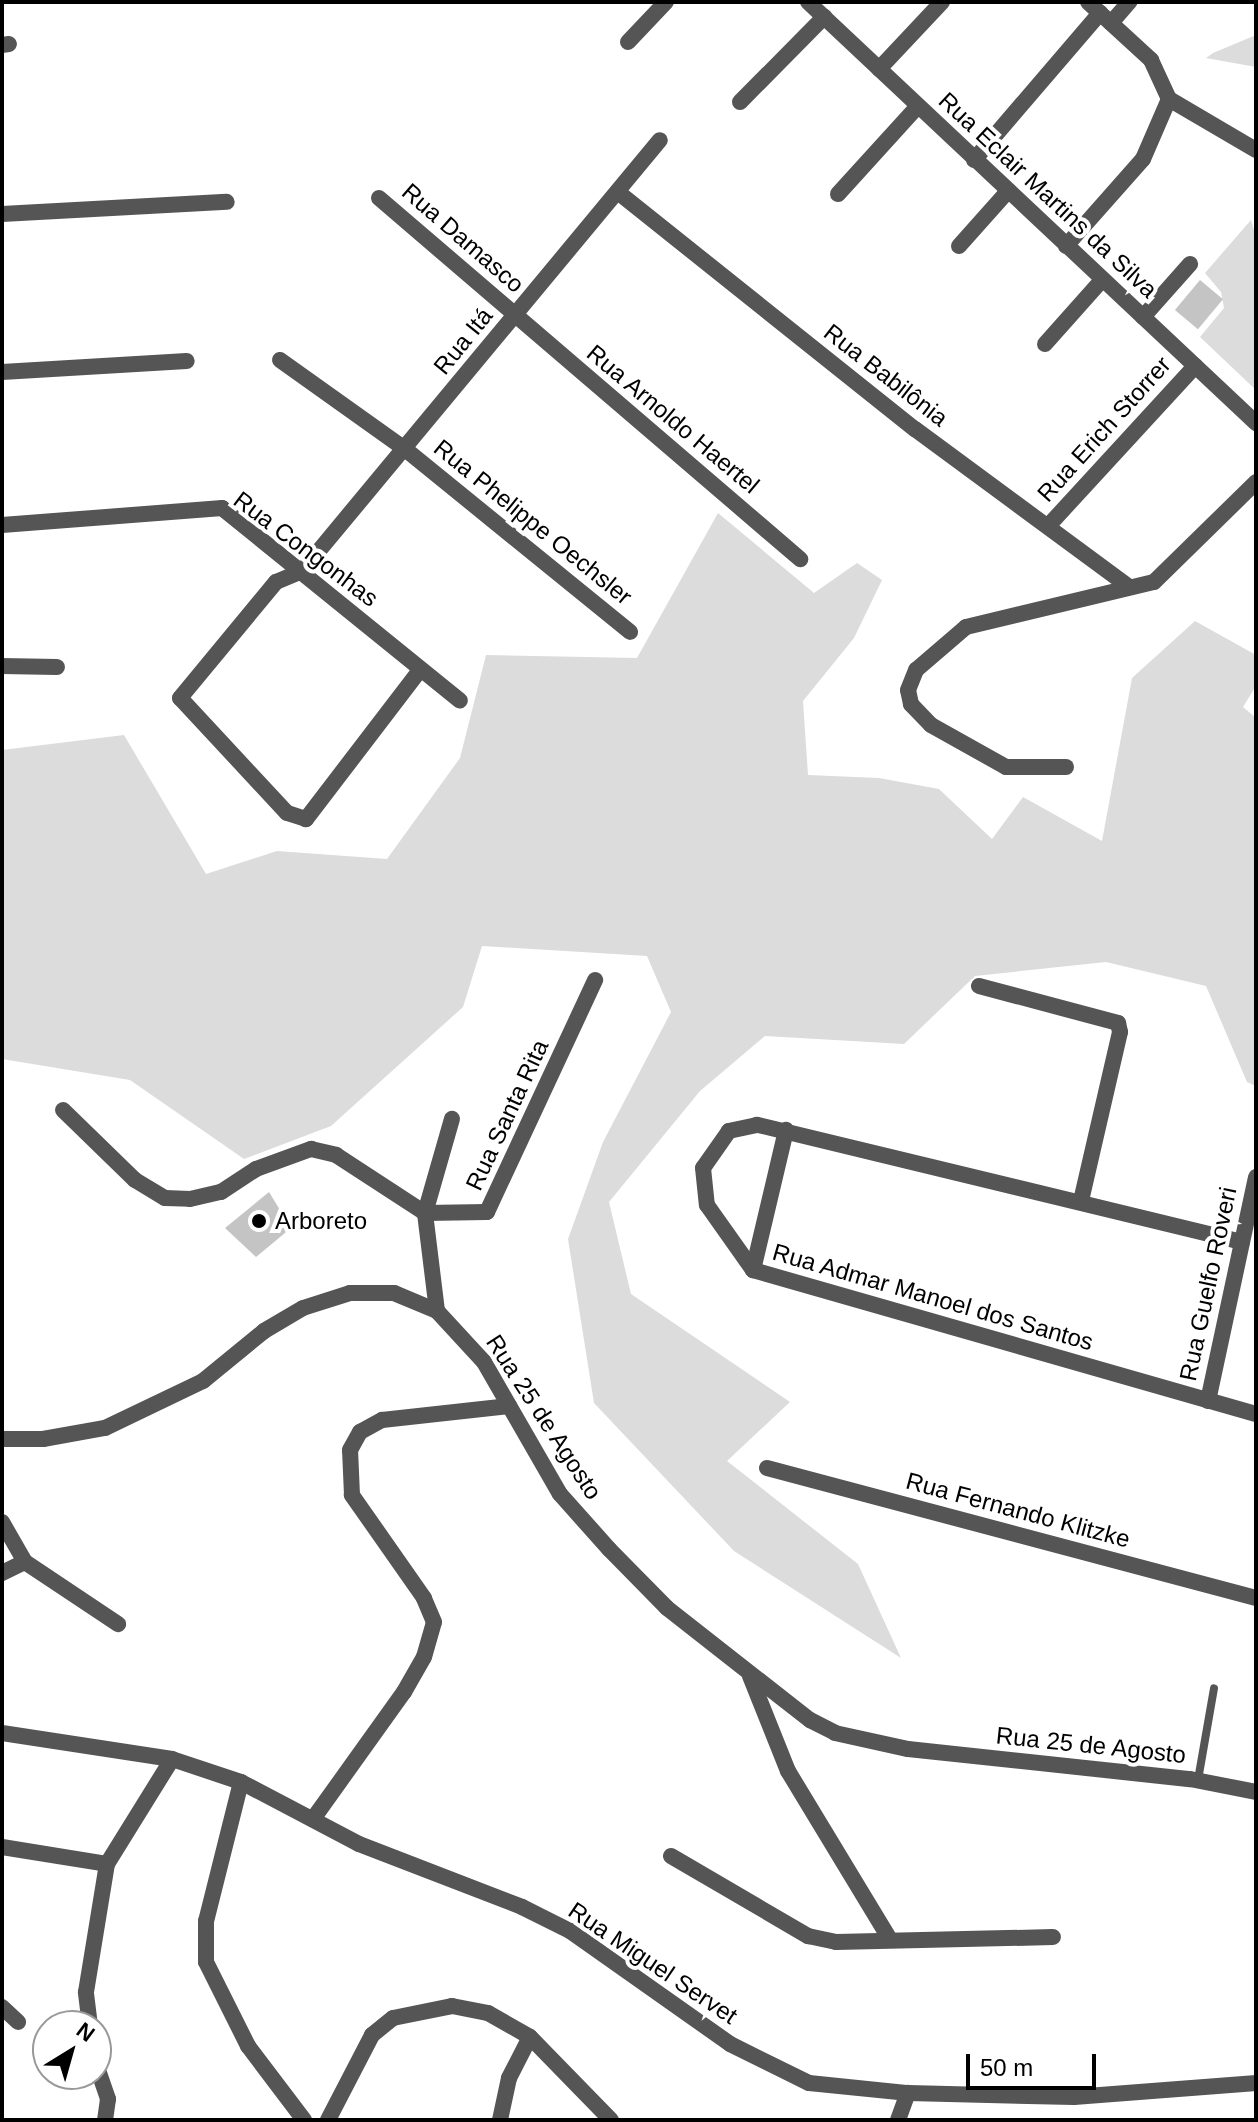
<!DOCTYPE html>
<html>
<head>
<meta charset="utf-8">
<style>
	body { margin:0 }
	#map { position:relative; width:1258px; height:2122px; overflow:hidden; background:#fff; font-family:Arial,sans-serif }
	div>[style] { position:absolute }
	.green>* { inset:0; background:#dcdcdc }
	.building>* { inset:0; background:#c4c4c4; transform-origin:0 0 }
	.service>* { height:8px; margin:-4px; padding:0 4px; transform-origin:4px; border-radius:4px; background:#555 }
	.minor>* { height:16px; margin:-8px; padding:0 8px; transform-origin:8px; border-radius:8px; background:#555 }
	.tertiary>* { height:16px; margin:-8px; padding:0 8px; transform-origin:8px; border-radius:8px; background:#555 }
	.dots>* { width:22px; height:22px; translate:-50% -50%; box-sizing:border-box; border:4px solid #fff; border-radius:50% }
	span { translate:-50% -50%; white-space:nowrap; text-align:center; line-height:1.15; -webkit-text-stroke:8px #fff; paint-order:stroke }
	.street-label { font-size:24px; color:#000 }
	.poi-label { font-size:24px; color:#000 }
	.left { translate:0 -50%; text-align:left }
	.frame { position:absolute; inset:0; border:4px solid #000; pointer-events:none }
	.north { position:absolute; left:32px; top:2010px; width:80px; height:80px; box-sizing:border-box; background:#fff; border:2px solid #999; border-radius:50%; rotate:37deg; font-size:22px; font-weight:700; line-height:32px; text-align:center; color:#000 }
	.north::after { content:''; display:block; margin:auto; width:28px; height:36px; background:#000; clip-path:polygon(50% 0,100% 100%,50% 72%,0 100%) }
	.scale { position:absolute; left:966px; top:2054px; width:130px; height:36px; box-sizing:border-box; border:4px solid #000; border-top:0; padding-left:10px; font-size:24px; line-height:28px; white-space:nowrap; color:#000; -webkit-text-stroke:6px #fff; paint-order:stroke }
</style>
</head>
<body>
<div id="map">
	<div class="green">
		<i style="clip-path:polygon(1256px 35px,1256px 67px,1206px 58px,1213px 53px)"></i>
		<i style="clip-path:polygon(1251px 220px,1256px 237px,1256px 390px,1200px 337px,1224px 308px,1221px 292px,1205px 273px)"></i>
		<i style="clip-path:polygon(718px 513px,814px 593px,857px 563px,882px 580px,854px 638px,803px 701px,808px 775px,879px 778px,939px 789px,992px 839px,1023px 797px,1102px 841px,1132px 678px,1195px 621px,1256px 655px,1256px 686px,1243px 707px,1256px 718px,1256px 1086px,1247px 1082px,1206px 986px,1106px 962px,975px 976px,904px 1044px,765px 1036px,700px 1091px,609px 1202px,631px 1294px,790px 1402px,727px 1461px,858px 1564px,901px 1658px,734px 1551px,594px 1403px,568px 1239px,603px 1142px,671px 1012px,647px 956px,482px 946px,463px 1007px,331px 1126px,244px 1159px,130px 1080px,2px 1059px,2px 750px,124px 735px,206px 874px,277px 851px,387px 859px,460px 758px,486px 655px,637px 658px)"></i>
	</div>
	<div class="building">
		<i style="left:1200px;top:280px;width:30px;height:39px;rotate:40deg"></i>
		<i style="clip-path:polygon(269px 1192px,291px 1228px,256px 1257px,225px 1228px)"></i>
	</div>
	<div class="service">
		<i style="left:1198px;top:1780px;width:93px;rotate:-80.1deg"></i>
	</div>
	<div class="minor">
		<i style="left:808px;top:2px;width:615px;rotate:43.22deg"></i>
		<i style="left:1088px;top:2px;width:86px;rotate:42.6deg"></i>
		<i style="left:1151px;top:60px;width:43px;rotate:65.2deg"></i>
		<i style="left:1111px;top:23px;width:28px;rotate:-49deg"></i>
		<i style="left:628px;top:42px;width:55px;rotate:-46.5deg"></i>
		<i style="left:2px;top:45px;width:7px;rotate:-8deg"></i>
		<i style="left:879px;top:69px;width:92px;rotate:-46.8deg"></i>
		<i style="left:1169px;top:99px;width:101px;rotate:30.4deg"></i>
		<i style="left:740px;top:102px;width:120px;rotate:-45.3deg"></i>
		<i style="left:974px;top:160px;width:194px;rotate:-49.4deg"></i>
		<i style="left:619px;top:193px;width:379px;rotate:38.6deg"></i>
		<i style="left:915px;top:429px;width:266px;rotate:36.4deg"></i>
		<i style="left:838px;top:194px;width:119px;rotate:-47.7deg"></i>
		<i style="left:379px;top:198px;width:555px;rotate:40.61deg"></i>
		<i style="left:2px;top:214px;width:225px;rotate:-3.1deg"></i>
		<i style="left:959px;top:246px;width:74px;rotate:-48.3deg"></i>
		<i style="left:1066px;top:246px;width:116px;rotate:-48.5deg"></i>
		<i style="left:1143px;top:159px;width:65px;rotate:-66.6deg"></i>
		<i style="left:1143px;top:317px;width:71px;rotate:-48.4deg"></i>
		<i style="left:1045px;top:344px;width:86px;rotate:-48.3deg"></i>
		<i style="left:280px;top:360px;width:153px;rotate:35.5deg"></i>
		<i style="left:405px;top:449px;width:290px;rotate:39.1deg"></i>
		<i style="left:2px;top:372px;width:185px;rotate:-3.4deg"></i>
		<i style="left:2px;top:525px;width:221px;rotate:-4.4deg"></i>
		<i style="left:222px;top:508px;width:306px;rotate:39deg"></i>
		<i style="left:1049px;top:525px;width:216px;rotate:-47.4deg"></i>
		<i style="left:2px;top:666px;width:55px;rotate:1deg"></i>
		<i style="left:420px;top:670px;width:188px;rotate:127.4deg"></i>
		<i style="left:306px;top:819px;width:20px;rotate:-162deg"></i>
		<i style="left:287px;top:813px;width:157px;rotate:-132.9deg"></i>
		<i style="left:180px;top:698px;width:151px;rotate:-50.4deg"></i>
		<i style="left:276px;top:582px;width:28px;rotate:-23deg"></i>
		<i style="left:302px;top:571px;width:560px;rotate:-50.29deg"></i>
		<i style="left:1066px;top:767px;width:60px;rotate:180deg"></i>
		<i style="left:1006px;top:767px;width:86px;rotate:-150.8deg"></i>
		<i style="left:931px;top:725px;width:29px;rotate:-134deg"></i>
		<i style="left:911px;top:704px;width:14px;rotate:-102deg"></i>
		<i style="left:908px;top:690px;width:22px;rotate:-68deg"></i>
		<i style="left:916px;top:670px;width:66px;rotate:-40.7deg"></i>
		<i style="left:966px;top:627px;width:193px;rotate:-13.5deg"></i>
		<i style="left:1154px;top:582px;width:143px;rotate:-44.4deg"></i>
		<i style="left:979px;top:986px;width:144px;rotate:14.9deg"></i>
		<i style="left:1118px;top:1023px;width:9px;rotate:77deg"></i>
		<i style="left:1120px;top:1032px;width:173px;rotate:103deg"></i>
		<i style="left:63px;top:1110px;width:100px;rotate:44.2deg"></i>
		<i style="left:135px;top:1180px;width:35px;rotate:31deg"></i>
		<i style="left:165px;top:1198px;width:25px;rotate:2deg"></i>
		<i style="left:190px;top:1199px;width:32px;rotate:-13deg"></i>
		<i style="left:221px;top:1192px;width:42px;rotate:-33.3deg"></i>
		<i style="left:256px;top:1169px;width:59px;rotate:-20deg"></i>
		<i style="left:311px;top:1149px;width:26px;rotate:13deg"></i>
		<i style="left:336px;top:1155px;width:106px;rotate:33.1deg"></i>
		<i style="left:425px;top:1213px;width:62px;rotate:-0.9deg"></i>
		<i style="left:487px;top:1212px;width:256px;rotate:-65deg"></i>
		<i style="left:1242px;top:1242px;width:499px;rotate:-166.4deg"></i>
		<i style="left:757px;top:1125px;width:29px;rotate:168deg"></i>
		<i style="left:729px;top:1131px;width:45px;rotate:125.1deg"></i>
		<i style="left:703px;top:1168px;width:37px;rotate:84deg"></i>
		<i style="left:707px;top:1205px;width:80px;rotate:54.7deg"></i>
		<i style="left:753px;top:1270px;width:523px;rotate:15.98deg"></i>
		<i style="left:753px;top:1270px;width:144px;rotate:-76.7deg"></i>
		<i style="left:437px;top:1311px;width:99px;rotate:-97deg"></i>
		<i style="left:425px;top:1213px;width:98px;rotate:-74deg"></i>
		<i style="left:1208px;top:1401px;width:229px;rotate:-77.9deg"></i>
		<i style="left:767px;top:1468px;width:506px;rotate:14.89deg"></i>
		<i style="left:2px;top:1522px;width:46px;rotate:60.1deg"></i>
		<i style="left:25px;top:1562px;width:112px;rotate:33.7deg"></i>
		<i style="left:2px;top:1573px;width:25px;rotate:-26deg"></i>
		<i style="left:750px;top:1676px;width:102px;rotate:68.2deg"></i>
		<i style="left:788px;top:1771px;width:195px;rotate:58.8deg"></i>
		<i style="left:2px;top:1733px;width:172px;rotate:8.7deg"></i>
		<i style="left:172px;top:1759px;width:73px;rotate:18.4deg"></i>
		<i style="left:241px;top:1782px;width:133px;rotate:27.7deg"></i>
		<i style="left:359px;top:1844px;width:175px;rotate:21.1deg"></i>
		<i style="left:522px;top:1907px;width:54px;rotate:26.6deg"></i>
		<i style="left:570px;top:1931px;width:196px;rotate:35.2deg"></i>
		<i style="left:730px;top:2044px;width:88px;rotate:26.3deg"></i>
		<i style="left:809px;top:2083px;width:100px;rotate:5.8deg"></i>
		<i style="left:908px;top:2093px;width:166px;rotate:1.4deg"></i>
		<i style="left:1074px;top:2097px;width:183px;rotate:-4.4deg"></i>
		<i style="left:241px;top:1782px;width:143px;rotate:104.1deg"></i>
		<i style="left:206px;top:1921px;width:41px;rotate:90deg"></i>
		<i style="left:206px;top:1962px;width:94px;rotate:63.4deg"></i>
		<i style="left:248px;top:2046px;width:93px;rotate:52.9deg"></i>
		<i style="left:313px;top:1819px;width:156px;rotate:-54.4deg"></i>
		<i style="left:404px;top:1692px;width:40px;rotate:-60.3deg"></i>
		<i style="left:424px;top:1657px;width:36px;rotate:-74deg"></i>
		<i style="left:434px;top:1622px;width:26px;rotate:-113deg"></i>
		<i style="left:424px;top:1598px;width:126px;rotate:-125deg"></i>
		<i style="left:352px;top:1495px;width:45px;rotate:-92.5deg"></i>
		<i style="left:350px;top:1450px;width:21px;rotate:-61deg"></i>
		<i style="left:360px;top:1432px;width:25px;rotate:-29deg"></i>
		<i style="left:382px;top:1420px;width:128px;rotate:-6.3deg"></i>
		<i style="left:2px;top:1847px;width:106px;rotate:9.2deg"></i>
		<i style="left:671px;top:1856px;width:159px;rotate:30.3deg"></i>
		<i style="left:808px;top:1936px;width:29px;rotate:12deg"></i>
		<i style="left:836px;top:1942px;width:217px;rotate:-1.3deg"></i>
		<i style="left:2px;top:2007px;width:22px;rotate:43deg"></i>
		<i style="left:90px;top:2026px;width:34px;rotate:-97deg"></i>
		<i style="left:86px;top:1992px;width:130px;rotate:-80.7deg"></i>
		<i style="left:107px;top:1864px;width:123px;rotate:-58.2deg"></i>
		<i style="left:96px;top:2064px;width:37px;rotate:71deg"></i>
		<i style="left:108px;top:2099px;width:21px;rotate:98deg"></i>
		<i style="left:328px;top:2120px;width:96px;rotate:-62.6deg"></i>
		<i style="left:372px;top:2035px;width:27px;rotate:-39deg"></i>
		<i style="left:393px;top:2018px;width:60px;rotate:-11.5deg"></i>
		<i style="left:452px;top:2006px;width:37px;rotate:11deg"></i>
		<i style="left:488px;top:2013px;width:48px;rotate:29.7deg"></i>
		<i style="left:530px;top:2037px;width:116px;rotate:45.7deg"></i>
		<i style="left:500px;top:2120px;width:43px;rotate:-77.9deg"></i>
		<i style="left:509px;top:2078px;width:46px;rotate:-62.9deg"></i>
		<i style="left:898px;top:2120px;width:29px;rotate:-70deg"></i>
	</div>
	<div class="tertiary">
		<i style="left:2px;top:1439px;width:41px"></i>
		<i style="left:43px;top:1439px;width:63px;rotate:-10.1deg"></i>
		<i style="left:105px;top:1428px;width:109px;rotate:-25.6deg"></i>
		<i style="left:203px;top:1381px;width:79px;rotate:-39.3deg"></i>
		<i style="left:264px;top:1331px;width:45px;rotate:-30.5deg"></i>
		<i style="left:303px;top:1308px;width:49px;rotate:-17.7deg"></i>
		<i style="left:350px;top:1293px;width:44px"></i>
		<i style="left:394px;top:1293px;width:47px;rotate:22.7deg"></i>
		<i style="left:437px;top:1311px;width:69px;rotate:47.3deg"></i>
		<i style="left:484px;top:1362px;width:152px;rotate:60.1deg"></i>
		<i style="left:560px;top:1494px;width:74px;rotate:48.3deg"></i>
		<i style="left:609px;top:1549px;width:83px;rotate:45.5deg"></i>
		<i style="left:667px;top:1608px;width:182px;rotate:38.1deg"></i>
		<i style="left:810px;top:1720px;width:28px;rotate:27deg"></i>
		<i style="left:835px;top:1733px;width:75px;rotate:12.4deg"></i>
		<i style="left:908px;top:1749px;width:284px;rotate:6.1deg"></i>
		<i style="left:1190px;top:1779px;width:67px;rotate:11.1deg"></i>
	</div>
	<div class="dots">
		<i style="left:259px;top:1221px;background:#000"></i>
	</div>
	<div class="street-label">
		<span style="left:1048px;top:195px;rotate:43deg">Rua Eclair Martins da Silva</span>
		<span style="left:463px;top:238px;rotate:41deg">Rua Damasco</span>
		<span style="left:463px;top:341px;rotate:-51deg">Rua Itá</span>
		<span style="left:886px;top:375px;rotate:38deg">Rua Babilônia</span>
		<span style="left:673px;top:419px;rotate:40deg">Rua Arnoldo Haertel</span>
		<span style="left:1104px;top:429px;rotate:-48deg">Rua Erich Storrer</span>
		<span style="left:533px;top:522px;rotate:39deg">Rua Phelippe Oechsler</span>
		<span style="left:306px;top:549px;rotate:37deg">Rua Congonhas</span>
		<span style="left:507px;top:1115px;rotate:-65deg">Rua Santa Rita</span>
		<span style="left:1208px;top:1284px;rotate:-78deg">Rua Guelfo Roveri</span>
		<span style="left:933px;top:1297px;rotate:16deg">Rua Admar Manoel dos Santos</span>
		<span style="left:544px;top:1417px;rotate:57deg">Rua 25 de Agosto</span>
		<span style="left:1018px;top:1510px;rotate:15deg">Rua Fernando Klitzke</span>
		<span style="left:1091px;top:1745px;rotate:6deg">Rua 25 de Agosto</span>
		<span style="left:653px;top:1963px;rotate:34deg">Rua Miguel Servet</span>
	</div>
	<div class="poi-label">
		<span class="left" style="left:275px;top:1221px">Arboreto</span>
	</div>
	<div class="frame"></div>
	<div class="north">N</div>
	<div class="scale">50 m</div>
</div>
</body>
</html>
